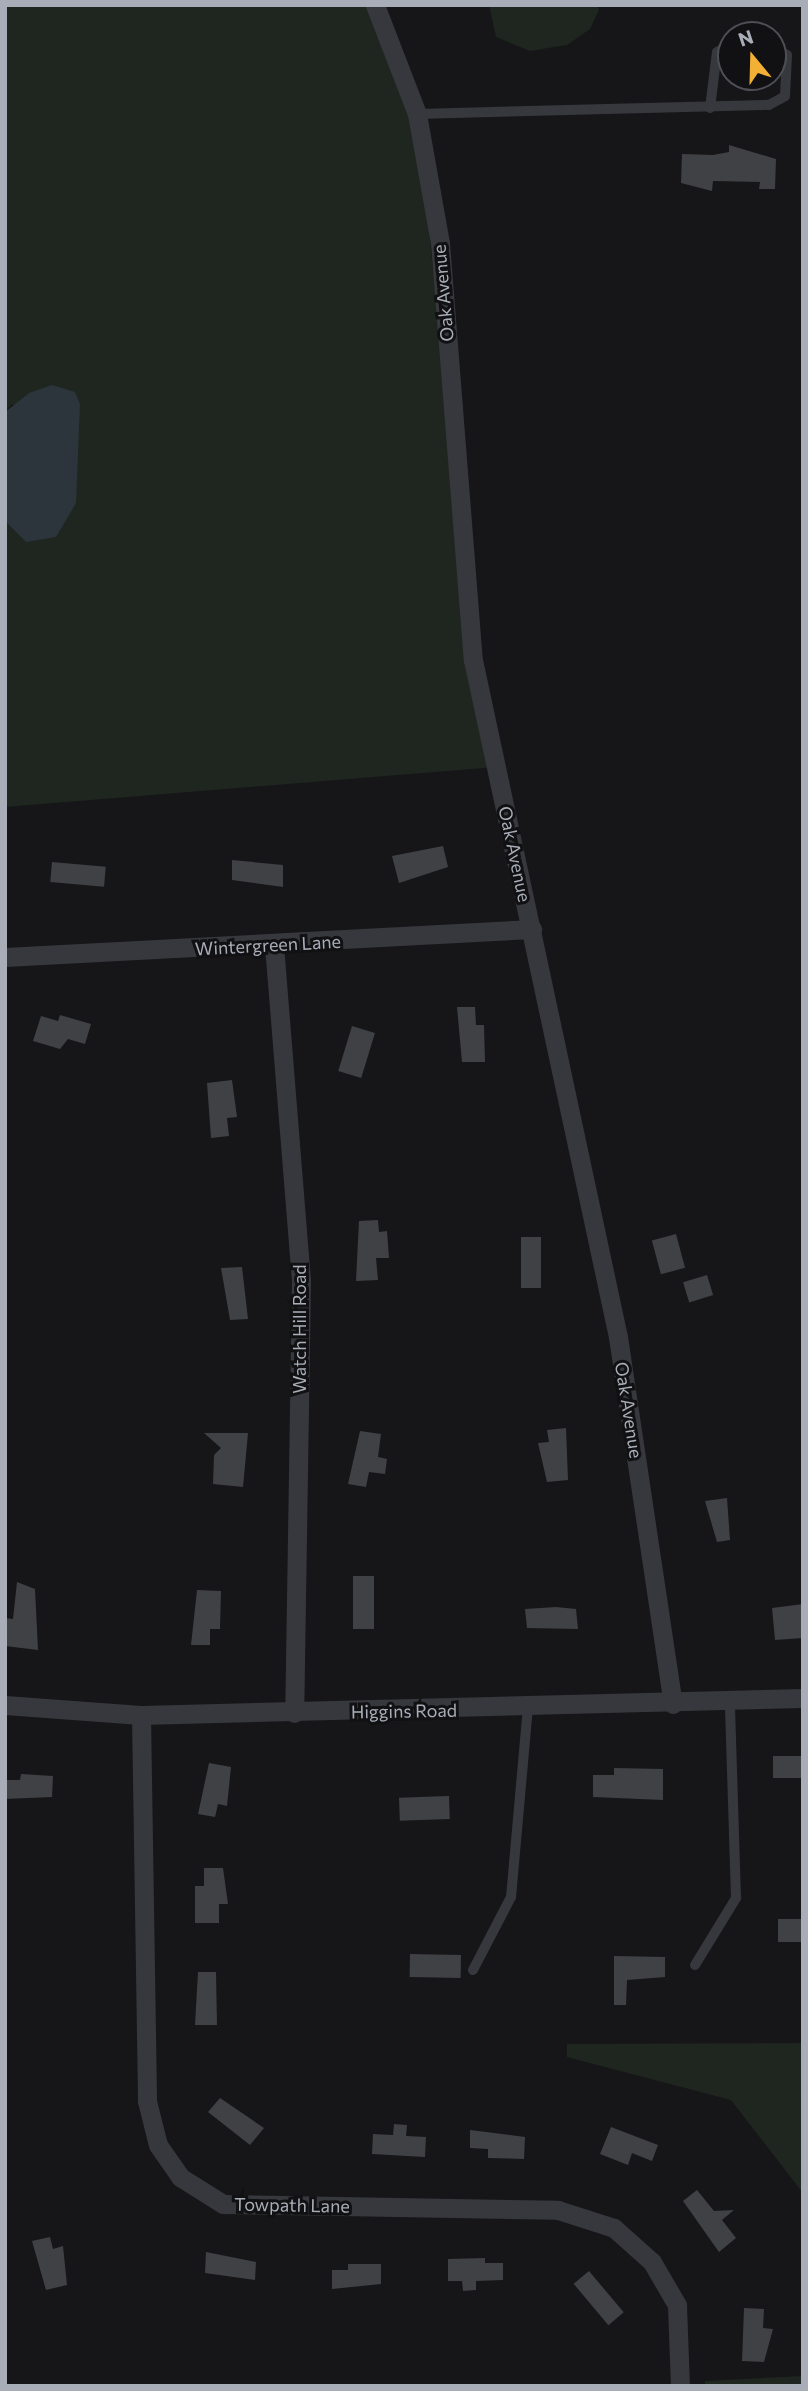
<!DOCTYPE html>
<html>
<head>
<meta charset="utf-8">
<style>
	body { margin:0 }
	#map { position:relative; width:808px; height:2391px; overflow:hidden; background:#161618; font-family:Commissioner,sans-serif }
	div>[style] { position:absolute }
	.green>* { inset:0; background:#1e261f }
	.water>* { inset:0; background:#2c353c }
	.building>* { inset:0; background:#404145; transform-origin:0 0 }
	.service>* { height:10px; margin:-5px; padding:0 5px; transform-origin:5px; border-radius:5px; background:#37383d }
	.minor>* { height:19px; margin:-9.5px; padding:0 9.5px; transform-origin:9.5px; border-radius:9.5px; background:#37383d }
	span { translate:-50% -50%; white-space:nowrap; text-align:center; line-height:1.15; -webkit-text-stroke:6px #111113; paint-order:stroke }
	.street-label { font-size:18px; color:#a8adb8 }
	.frame { position:absolute; inset:0; border:7px solid #a8adb8; pointer-events:none }
	.north { position:absolute; left:717px; top:21px; width:70px; height:70px; box-sizing:border-box; background:#111113; border:2px solid #4d4f55; border-radius:50%; rotate:341deg; font-size:19px; font-weight:700; line-height:28px; text-align:center; color:#a8adb8 }
	.north::after { content:''; display:block; margin:auto; width:24px; height:32px; background:#f2b134; clip-path:polygon(50% 0,100% 100%,50% 72%,0 100%) }
</style>
</head>
<body>
<div id="map">
	<div class="green">
		<i style="clip-path:polygon(5px 5px,375px 5px,417px 114px,473px 660px,496px 767px,5px 807px,5px 521px,26px 542px,76px 503px,76px 470px,75px 455px,12px 404px,5px 412px)"></i>
		<i style="clip-path:polygon(489px 5px,597px 5px,599px 10px,590px 29px,567px 45px,530px 51px,496px 37px)"></i>
		<i style="clip-path:polygon(803px 2043px,803px 2193px,731px 2100px,567px 2057px,567px 2044px)"></i>
		<i style="clip-path:polygon(803px 2376px,803px 2386px,705px 2386px,705px 2381px)"></i>
	</div>
	<div class="water">
		<i style="clip-path:polygon(52px 385px,75px 392px,80px 404px,76px 503px,56px 537px,26px 542px,5px 521px,5px 412px,29px 393px)"></i>
	</div>
	<div class="building">
		<i style="clip-path:polygon(729px 145px,776px 159px,775px 189px,759px 189px,760px 182px,713px 181px,712px 191px,681px 183px,682px 154px,713px 155px,729px 152px)"></i>
		<i style="clip-path:polygon(443px 846px,448px 867px,399px 883px,392px 856px)"></i>
		<i style="clip-path:polygon(232px 860px,283px 865px,283px 887px,232px 880px)"></i>
		<i style="left:52px;top:862px;width:54px;height:20px;rotate:5deg"></i>
		<i style="clip-path:polygon(457px 1007px,475px 1007px,476px 1025px,484px 1025px,485px 1062px,462px 1062px)"></i>
		<i style="clip-path:polygon(60px 1015px,91px 1024px,85px 1044px,68px 1039px,60px 1049px,33px 1041px,41px 1016px,58px 1021px)"></i>
		<i style="left:352px;top:1026px;width:24px;height:47px;rotate:17deg"></i>
		<i style="clip-path:polygon(232px 1080px,237px 1117px,227px 1118px,229px 1136px,211px 1138px,207px 1083px)"></i>
		<i style="clip-path:polygon(378px 1220px,379px 1232px,387px 1231px,389px 1258px,376px 1258px,378px 1280px,356px 1281px,359px 1221px)"></i>
		<i style="left:676px;top:1234px;width:35px;height:25px;rotate:75deg"></i>
		<i style="left:541px;top:1237px;width:51px;height:20px;rotate:90deg"></i>
		<i style="clip-path:polygon(242px 1267px,248px 1319px,230px 1320px,221px 1268px)"></i>
		<i style="left:707px;top:1275px;width:21px;height:25px;rotate:73deg"></i>
		<i style="clip-path:polygon(566px 1428px,568px 1480px,547px 1482px,538px 1443px,549px 1442px,547px 1430px)"></i>
		<i style="clip-path:polygon(360px 1431px,381px 1434px,378px 1457px,387px 1459px,385px 1474px,369px 1472px,366px 1487px,348px 1484px)"></i>
		<i style="clip-path:polygon(204px 1433px,248px 1433px,243px 1487px,213px 1484px,214px 1455px,221px 1448px)"></i>
		<i style="clip-path:polygon(727px 1498px,730px 1540px,717px 1542px,705px 1501px)"></i>
		<i style="left:353px;top:1576px;width:21px;height:53px"></i>
		<i style="clip-path:polygon(17px 1582px,35px 1589px,38px 1650px,5px 1646px,5px 1618px,13px 1619px)"></i>
		<i style="clip-path:polygon(197px 1590px,221px 1591px,220px 1629px,210px 1629px,210px 1645px,191px 1645px)"></i>
		<i style="clip-path:polygon(803px 1604px,803px 1638px,775px 1640px,772px 1608px)"></i>
		<i style="clip-path:polygon(556px 1607px,576px 1609px,578px 1629px,527px 1628px,525px 1609px)"></i>
		<i style="left:803px;top:1756px;width:22px;height:30px;rotate:90deg"></i>
		<i style="clip-path:polygon(209px 1763px,231px 1767px,227px 1806px,218px 1804px,215px 1817px,198px 1814px)"></i>
		<i style="clip-path:polygon(614px 1768px,663px 1769px,663px 1800px,593px 1797px,593px 1775px,614px 1775px)"></i>
		<i style="clip-path:polygon(21px 1774px,53px 1776px,52px 1797px,5px 1799px,5px 1780px,20px 1780px)"></i>
		<i style="left:449px;top:1796px;width:23px;height:50px;rotate:88deg"></i>
		<i style="clip-path:polygon(204px 1868px,223px 1868px,228px 1904px,219px 1904px,219px 1923px,195px 1923px,195px 1886px,204px 1886px)"></i>
		<i style="left:803px;top:1919px;width:23px;height:25px;rotate:90deg"></i>
		<i style="left:410px;top:1954px;width:51px;height:23px;rotate:1deg"></i>
		<i style="clip-path:polygon(614px 1956px,665px 1957px,665px 1977px,627px 1980px,626px 2005px,614px 2005px)"></i>
		<i style="clip-path:polygon(198px 1972px,216px 1972px,217px 2025px,195px 2025px)"></i>
		<i style="clip-path:polygon(220px 2098px,264px 2128px,250px 2145px,208px 2112px)"></i>
		<i style="clip-path:polygon(394px 2124px,407px 2125px,406px 2136px,426px 2137px,425px 2157px,372px 2154px,373px 2134px,393px 2135px)"></i>
		<i style="clip-path:polygon(611px 2127px,658px 2145px,652px 2161px,632px 2153px,628px 2165px,600px 2154px)"></i>
		<i style="clip-path:polygon(470px 2130px,525px 2137px,524px 2159px,488px 2158px,488px 2149px,470px 2148px)"></i>
		<i style="clip-path:polygon(697px 2190px,714px 2211px,734px 2210px,722px 2220px,736px 2238px,719px 2252px,683px 2201px)"></i>
		<i style="clip-path:polygon(50px 2237px,53px 2249px,63px 2246px,67px 2285px,46px 2290px,32px 2241px)"></i>
		<i style="clip-path:polygon(206px 2252px,256px 2262px,255px 2280px,205px 2273px)"></i>
		<i style="clip-path:polygon(485px 2258px,485px 2263px,503px 2263px,503px 2280px,476px 2281px,476px 2290px,463px 2291px,462px 2281px,448px 2281px,448px 2259px)"></i>
		<i style="clip-path:polygon(348px 2264px,381px 2264px,381px 2284px,332px 2289px,332px 2270px,348px 2270px)"></i>
		<i style="left:589px;top:2271px;width:54px;height:20px;rotate:50deg"></i>
		<i style="clip-path:polygon(744px 2308px,764px 2309px,763px 2328px,773px 2329px,764px 2362px,742px 2361px)"></i>
	</div>
	<div class="service">
		<i style="left:710px;top:108px;width:56px;rotate:-82.9deg"></i>
		<i style="left:717px;top:52px;width:16px;rotate:-27deg"></i>
		<i style="left:417px;top:114px;width:352px;rotate:-1.5deg"></i>
		<i style="left:769px;top:105px;width:18px;rotate:-29deg"></i>
		<i style="left:785px;top:96px;width:41px;rotate:-87.2deg"></i>
		<i style="left:787px;top:55px;width:16px;rotate:-150deg"></i>
		<i style="left:695px;top:1965px;width:79px;rotate:-58.5deg"></i>
		<i style="left:736px;top:1898px;width:196px;rotate:-91.8deg"></i>
		<i style="left:473px;top:1970px;width:82px;rotate:-62.5deg"></i>
		<i style="left:511px;top:1897px;width:190px;rotate:-84.9deg"></i>
	</div>
	<div class="minor">
		<i style="left:375px;top:5px;width:117px;rotate:68.9deg"></i>
		<i style="left:417px;top:114px;width:131px;rotate:79.9deg"></i>
		<i style="left:440px;top:243px;width:418px;rotate:85.5deg"></i>
		<i style="left:473px;top:660px;width:692px;rotate:77.91deg"></i>
		<i style="left:618px;top:1337px;width:371px;rotate:81.5deg"></i>
		<i style="left:274px;top:945px;width:337px;rotate:85.4deg"></i>
		<i style="left:301px;top:1281px;width:432px;rotate:90.9deg"></i>
		<i style="left:5px;top:957px;width:528px;rotate:-3.04deg"></i>
		<i style="left:5px;top:1705px;width:136px;rotate:4.2deg"></i>
		<i style="left:141px;top:1715px;width:662px;rotate:-1.47deg"></i>
		<i style="left:141px;top:1715px;width:386px;rotate:89.1deg"></i>
		<i style="left:147px;top:2101px;width:45px;rotate:76deg"></i>
		<i style="left:158px;top:2145px;width:39px;rotate:55deg"></i>
		<i style="left:180px;top:2177px;width:51px;rotate:32.1deg"></i>
		<i style="left:223px;top:2204px;width:335px;rotate:1deg"></i>
		<i style="left:558px;top:2210px;width:59px;rotate:17.8deg"></i>
		<i style="left:614px;top:2228px;width:51px;rotate:41.8deg"></i>
		<i style="left:652px;top:2262px;width:50px;rotate:59.8deg"></i>
		<i style="left:677px;top:2305px;width:81px;rotate:87.9deg"></i>
	</div>
	<div class="street-label">
		<span style="left:443px;top:293px;rotate:-95deg">Oak Avenue</span>
		<span style="left:515px;top:854px;rotate:78deg">Oak Avenue</span>
		<span style="left:268px;top:945px;rotate:-3deg">Wintergreen Lane</span>
		<span style="left:299px;top:1329px;rotate:-90deg">Watch Hill Road</span>
		<span style="left:629px;top:1410px;rotate:81deg">Oak Avenue</span>
		<span style="left:404px;top:1711px;rotate:-1deg">Higgins Road</span>
		<span style="left:292px;top:2205px;rotate:1deg">Towpath Lane</span>
	</div>
	<div class="frame"></div>
	<div class="north">N</div>
</div>
</body>
</html>
